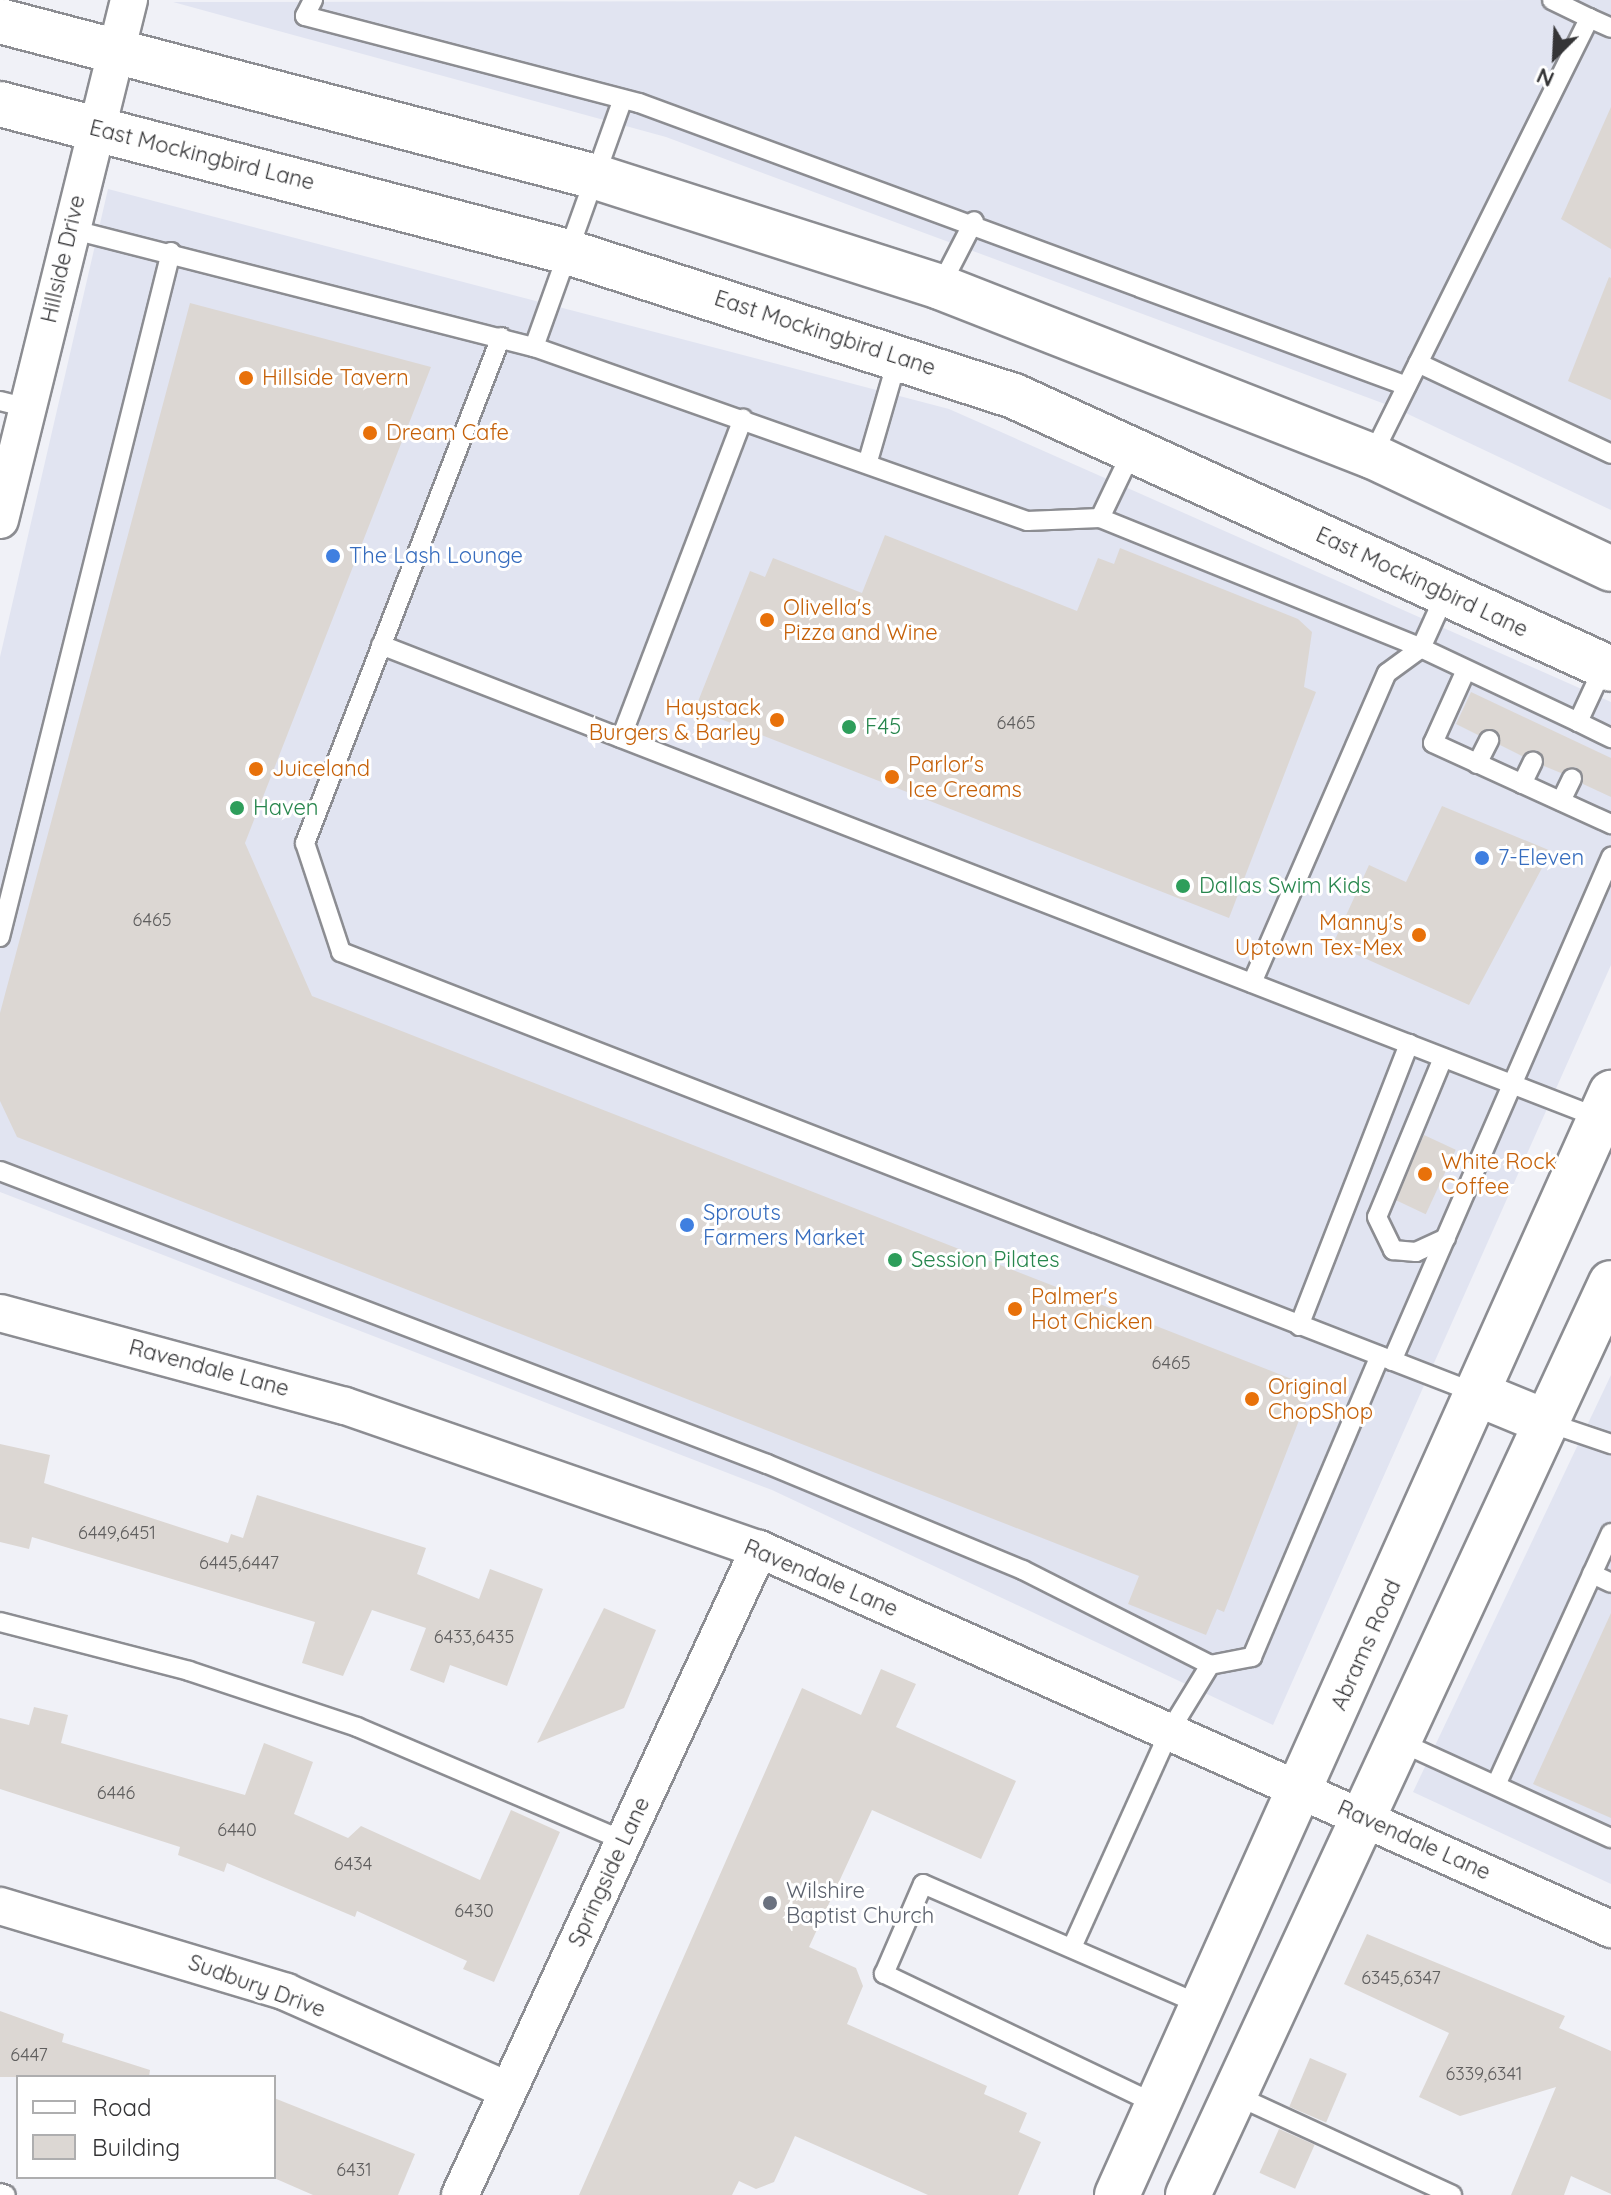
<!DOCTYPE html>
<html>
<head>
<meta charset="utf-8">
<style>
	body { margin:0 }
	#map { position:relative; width:1611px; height:2195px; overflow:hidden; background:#f0f1f7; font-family:Quicksand,sans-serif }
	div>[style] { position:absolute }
	.built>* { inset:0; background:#e1e4f1 }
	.building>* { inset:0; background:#dcd7d3; transform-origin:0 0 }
	.roads { filter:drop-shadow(2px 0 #8c8d92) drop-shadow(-2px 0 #8c8d92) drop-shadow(0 2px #8c8d92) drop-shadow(0 -2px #8c8d92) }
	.lane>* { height:18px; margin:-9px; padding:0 9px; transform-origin:9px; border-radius:9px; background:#fff }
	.street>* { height:36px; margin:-18px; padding:0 18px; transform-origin:18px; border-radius:18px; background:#fff }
	.secondary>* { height:44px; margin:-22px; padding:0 22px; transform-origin:22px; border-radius:22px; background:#fff }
	.dots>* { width:22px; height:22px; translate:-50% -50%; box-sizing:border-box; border:4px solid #fff; border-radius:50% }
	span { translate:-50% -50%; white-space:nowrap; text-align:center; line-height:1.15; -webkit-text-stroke:6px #fff; paint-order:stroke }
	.number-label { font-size:18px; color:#5f5e5e }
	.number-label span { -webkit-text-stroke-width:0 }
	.street-label { font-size:22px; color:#353537 }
	.food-label { font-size:22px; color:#c56008 }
	.left { translate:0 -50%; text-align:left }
	.right { translate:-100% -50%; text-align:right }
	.shop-label { font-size:22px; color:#366cbe }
	.leisure-label { font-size:22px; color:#27864d }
	.worship-label { font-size:22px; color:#5b616d }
	.legend { position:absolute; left:16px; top:2075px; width:260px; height:104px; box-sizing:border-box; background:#fff; border:2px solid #aeaeaf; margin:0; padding:10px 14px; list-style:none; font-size:24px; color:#353537 }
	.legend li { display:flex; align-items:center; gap:16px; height:40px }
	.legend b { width:40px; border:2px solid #aeaeaf }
	.north { position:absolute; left:1515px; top:16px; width:80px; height:80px; -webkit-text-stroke:6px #fff; paint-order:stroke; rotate:204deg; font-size:22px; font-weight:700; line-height:32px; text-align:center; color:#353537 }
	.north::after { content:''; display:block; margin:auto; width:28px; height:36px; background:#353537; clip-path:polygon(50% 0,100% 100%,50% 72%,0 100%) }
</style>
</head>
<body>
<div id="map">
	<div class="built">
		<i style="clip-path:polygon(1611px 0,1611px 510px,1393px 407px,666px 137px,173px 2px)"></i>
		<i style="clip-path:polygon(108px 189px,949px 409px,1611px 702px,1611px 965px,1273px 1725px,772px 1490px,0 1192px,0 657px)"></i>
		<i style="clip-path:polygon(1611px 1375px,1611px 1884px,1413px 1792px)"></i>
	</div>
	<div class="building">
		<i style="clip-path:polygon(1611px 107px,1611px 249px,1561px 219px)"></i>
		<i style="clip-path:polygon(1609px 277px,1611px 278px,1611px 400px,1568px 381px)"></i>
		<i style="clip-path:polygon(190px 303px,431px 367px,245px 843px,312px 996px,1312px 1387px,1224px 1612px,1217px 1609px,1206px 1635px,1128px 1604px,1139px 1576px,17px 1137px,0 1101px,0 1013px)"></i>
		<i style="clip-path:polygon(885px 535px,1077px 611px,1098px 558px,1114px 564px,1120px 548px,1298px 619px,1312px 632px,1304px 687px,1316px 692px,1229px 918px,695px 709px,750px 571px,765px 577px,773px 558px,862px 593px)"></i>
		<i style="clip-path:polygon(1471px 692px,1611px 758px,1611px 797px,1583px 784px,1576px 767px,1561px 773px,1544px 766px,1537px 750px,1522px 756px,1500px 745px,1494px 729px,1478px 735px,1456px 724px)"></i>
		<i style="clip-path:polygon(1442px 806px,1551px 851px,1469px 1005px,1333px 944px,1369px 865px,1406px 882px)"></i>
		<i style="left:1424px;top:1135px;width:35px;height:71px;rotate:25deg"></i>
		<i style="clip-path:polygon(0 1444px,50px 1455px,44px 1483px,228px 1543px,231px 1534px,243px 1538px,257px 1495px,426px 1548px,417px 1574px,479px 1599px,490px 1569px,543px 1589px,507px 1686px,450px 1665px,444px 1683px,410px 1670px,426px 1628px,372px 1610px,343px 1676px,302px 1663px,315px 1622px,32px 1537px,29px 1549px,0 1542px)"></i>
		<i style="clip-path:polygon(604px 1608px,656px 1630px,624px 1708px,537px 1743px)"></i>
		<i style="clip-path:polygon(1611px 1613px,1611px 1818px,1533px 1784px)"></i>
		<i style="clip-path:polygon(881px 1669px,916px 1684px,896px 1727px,1016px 1781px,981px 1859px,872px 1810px,809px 1947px,856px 1968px,863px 1986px,847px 2024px,987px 2086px,984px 2094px,1027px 2113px,1019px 2132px,1041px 2142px,1018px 2195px,928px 2195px,795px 2136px,774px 2182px,756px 2189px,739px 2181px,732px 2195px,579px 2195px,802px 1688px,861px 1715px)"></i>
		<i style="clip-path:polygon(34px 1707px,68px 1715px,61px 1743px,245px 1795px,264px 1743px,313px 1762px,294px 1814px,348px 1838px,361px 1826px,480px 1880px,511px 1810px,560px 1832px,494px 1982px,463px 1969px,467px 1961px,357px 1911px,355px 1917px,227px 1863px,224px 1872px,178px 1855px,180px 1847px,0 1789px,0 1718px,29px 1725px)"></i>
		<i style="clip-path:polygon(1367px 1934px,1565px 2016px,1559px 2028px,1611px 2051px,1611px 2194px,1571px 2176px,1564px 2195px,1511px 2195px,1556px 2087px,1460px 2116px,1419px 2097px,1449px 2033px,1344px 1984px)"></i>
		<i style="clip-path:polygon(0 2011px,64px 2034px,62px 2042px,150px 2070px,149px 2077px,0 2077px)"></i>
		<i style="left:1310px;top:2058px;width:40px;height:53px;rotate:23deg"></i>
		<i style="clip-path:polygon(274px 2098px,415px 2154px,398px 2195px,313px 2195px,274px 2178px)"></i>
		<i style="left:1279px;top:2129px;width:39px;height:48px;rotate:24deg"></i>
	</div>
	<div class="roads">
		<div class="lane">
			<i style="left:313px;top:0;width:18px;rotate:117deg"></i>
			<i style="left:305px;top:16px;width:345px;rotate:14.6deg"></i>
			<i style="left:639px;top:103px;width:818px;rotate:20.23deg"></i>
			<i style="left:1552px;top:0;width:41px;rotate:25.9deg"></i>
			<i style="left:70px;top:229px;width:479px;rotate:14.3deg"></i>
			<i style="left:534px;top:347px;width:523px;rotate:19.44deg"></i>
			<i style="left:1027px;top:521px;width:73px;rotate:-2.4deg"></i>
			<i style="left:1100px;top:518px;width:346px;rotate:22deg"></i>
			<i style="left:1421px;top:648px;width:174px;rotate:25.2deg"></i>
			<i style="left:1578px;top:722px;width:62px;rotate:-65.1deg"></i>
			<i style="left:940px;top:287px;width:74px;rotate:-62.7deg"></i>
			<i style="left:501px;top:337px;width:543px;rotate:111.17deg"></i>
			<i style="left:305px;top:843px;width:115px;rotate:71.7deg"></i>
			<i style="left:341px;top:952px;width:1220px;rotate:21.24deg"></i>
			<i style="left:534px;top:347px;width:263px;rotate:-70.3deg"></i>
			<i style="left:1418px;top:363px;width:213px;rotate:25.2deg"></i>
			<i style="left:0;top:401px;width:29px;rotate:14deg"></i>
			<i style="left:1372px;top:456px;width:489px;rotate:-63.6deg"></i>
			<i style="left:1589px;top:18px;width:24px;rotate:24deg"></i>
			<i style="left:868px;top:461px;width:108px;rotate:-73.9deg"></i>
			<i style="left:1100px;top:518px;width:76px;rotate:-64.4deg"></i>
			<i style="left:381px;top:645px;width:1307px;rotate:21.22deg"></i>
			<i style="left:1466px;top:670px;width:80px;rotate:114.3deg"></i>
			<i style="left:1433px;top:743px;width:196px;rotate:24.5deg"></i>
			<i style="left:1578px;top:722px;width:37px;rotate:26deg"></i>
			<i style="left:621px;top:738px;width:342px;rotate:-69.1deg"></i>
			<i style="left:1477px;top:764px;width:27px;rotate:-63deg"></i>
			<i style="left:1522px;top:784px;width:25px;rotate:-64deg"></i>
			<i style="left:1561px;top:801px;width:25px;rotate:-64deg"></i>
			<i style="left:0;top:937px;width:706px;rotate:-75.98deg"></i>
			<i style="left:1252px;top:983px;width:338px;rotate:-66.5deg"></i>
			<i style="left:1387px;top:673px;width:42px;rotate:-36.3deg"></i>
			<i style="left:1421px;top:648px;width:60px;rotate:-65.6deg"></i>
			<i style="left:1443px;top:1058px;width:172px;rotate:112.5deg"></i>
			<i style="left:1377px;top:1217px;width:37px;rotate:64deg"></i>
			<i style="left:1393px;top:1250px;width:23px;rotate:5deg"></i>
			<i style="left:1416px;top:1252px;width:33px;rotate:-25deg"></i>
			<i style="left:0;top:1171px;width:821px;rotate:20.91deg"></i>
			<i style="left:767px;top:1464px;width:277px;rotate:22.5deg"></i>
			<i style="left:1023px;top:1570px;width:210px;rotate:26.9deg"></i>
			<i style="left:1299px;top:1326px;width:303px;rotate:-68.7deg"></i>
			<i style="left:1392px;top:1361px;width:550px;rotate:-66.51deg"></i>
			<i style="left:1546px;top:1422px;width:69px;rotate:18.7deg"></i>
			<i style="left:1592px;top:1574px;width:21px;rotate:25deg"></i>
			<i style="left:0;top:1622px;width:195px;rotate:14.5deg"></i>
			<i style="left:189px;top:1671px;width:177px;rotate:18.4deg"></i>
			<i style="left:357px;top:1727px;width:290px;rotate:23.1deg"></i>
			<i style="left:1400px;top:1742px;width:232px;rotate:24.5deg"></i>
			<i style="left:1496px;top:1785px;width:277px;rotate:-65.5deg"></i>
			<i style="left:1073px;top:1945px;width:234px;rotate:-65.7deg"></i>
			<i style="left:1169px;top:1732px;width:79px;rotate:-58.5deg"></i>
			<i style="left:1210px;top:1665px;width:43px;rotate:-10.8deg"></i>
			<i style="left:1252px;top:1657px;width:327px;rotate:-67deg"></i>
			<i style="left:1235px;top:2095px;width:239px;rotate:24.7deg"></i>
			<i style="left:1158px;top:2105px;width:304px;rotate:-154.4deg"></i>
			<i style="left:884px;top:1974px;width:98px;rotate:-66.6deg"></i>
			<i style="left:923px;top:1884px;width:305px;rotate:23.5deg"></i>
			<i style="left:0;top:2193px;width:6px;rotate:18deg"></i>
		</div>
		<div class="street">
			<i style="left:0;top:520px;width:536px;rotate:-76.07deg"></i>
			<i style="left:0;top:1313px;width:357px;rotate:15.1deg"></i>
			<i style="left:345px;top:1406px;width:438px;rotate:19.1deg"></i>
			<i style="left:759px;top:1549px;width:933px;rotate:24.04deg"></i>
			<i style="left:0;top:1906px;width:299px;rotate:16.7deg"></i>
			<i style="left:286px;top:1992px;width:240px;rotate:23.9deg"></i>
			<i style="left:460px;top:2195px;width:712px;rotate:-65.16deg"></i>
		</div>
		<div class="secondary">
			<i style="left:0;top:21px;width:616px;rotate:14.67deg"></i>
			<i style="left:596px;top:177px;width:361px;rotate:17.7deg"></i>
			<i style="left:940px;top:287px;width:464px;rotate:21.4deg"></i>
			<i style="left:1372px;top:456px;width:264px;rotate:25.3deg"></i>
			<i style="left:0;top:104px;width:587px;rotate:14.6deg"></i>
			<i style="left:568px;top:252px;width:469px;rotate:17.9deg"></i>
			<i style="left:1014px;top:396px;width:656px;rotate:24.57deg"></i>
			<i style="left:1478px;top:1394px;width:74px;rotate:22.4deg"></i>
			<i style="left:1117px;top:2195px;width:1208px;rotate:-65.85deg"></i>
			<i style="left:1188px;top:2195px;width:1005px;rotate:-65.12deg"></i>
		</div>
	</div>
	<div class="dots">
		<i style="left:246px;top:378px;background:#e8710a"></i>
		<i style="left:370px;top:433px;background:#e8710a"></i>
		<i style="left:333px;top:556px;background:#3f7fe0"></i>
		<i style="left:767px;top:620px;background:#e8710a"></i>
		<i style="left:777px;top:720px;background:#e8710a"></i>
		<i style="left:849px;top:727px;background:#2e9e5b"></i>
		<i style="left:256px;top:769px;background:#e8710a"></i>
		<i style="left:892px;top:777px;background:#e8710a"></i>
		<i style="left:237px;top:808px;background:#2e9e5b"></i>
		<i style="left:1482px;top:858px;background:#3f7fe0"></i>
		<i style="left:1183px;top:886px;background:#2e9e5b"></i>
		<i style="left:1419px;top:935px;background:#e8710a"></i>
		<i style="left:1425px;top:1174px;background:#e8710a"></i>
		<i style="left:687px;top:1225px;background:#3f7fe0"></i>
		<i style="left:895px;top:1260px;background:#2e9e5b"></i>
		<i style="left:1015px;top:1309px;background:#e8710a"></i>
		<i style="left:1252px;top:1399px;background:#e8710a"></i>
		<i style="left:770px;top:1903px;background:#6b7280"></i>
	</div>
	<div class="number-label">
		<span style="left:1016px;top:723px">6465</span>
		<span style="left:152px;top:920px">6465</span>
		<span style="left:1171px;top:1363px">6465</span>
		<span style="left:117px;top:1533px">6449,6451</span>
		<span style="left:239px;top:1563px">6445,6447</span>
		<span style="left:474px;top:1637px">6433,6435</span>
		<span style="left:116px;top:1793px">6446</span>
		<span style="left:237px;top:1830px">6440</span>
		<span style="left:353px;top:1864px">6434</span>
		<span style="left:474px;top:1911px">6430</span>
		<span style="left:1401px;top:1978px">6345,6347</span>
		<span style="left:29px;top:2055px">6447</span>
		<span style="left:1484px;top:2074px">6339,6341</span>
		<span style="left:354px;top:2170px">6431</span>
	</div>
	<div class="street-label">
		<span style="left:202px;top:155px;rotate:14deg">East Mockingbird Lane</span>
		<span style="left:63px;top:259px;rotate:-77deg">Hillside Drive</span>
		<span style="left:825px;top:333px;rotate:18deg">East Mockingbird Lane</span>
		<span style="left:1422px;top:582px;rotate:25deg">East Mockingbird Lane</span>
		<span style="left:209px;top:1368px;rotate:15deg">Ravendale Lane</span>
		<span style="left:821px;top:1578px;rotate:23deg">Ravendale Lane</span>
		<span style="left:1366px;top:1645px;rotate:-66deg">Abrams Road</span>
		<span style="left:1414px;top:1840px;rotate:24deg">Ravendale Lane</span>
		<span style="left:609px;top:1872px;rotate:-65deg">Springside Lane</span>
		<span style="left:257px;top:1986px;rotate:20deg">Sudbury Drive</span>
	</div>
	<div class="food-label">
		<span class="left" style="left:262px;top:378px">Hillside Tavern</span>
		<span class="left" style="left:386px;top:433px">Dream Cafe</span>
		<span class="left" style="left:783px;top:620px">Olivella's<br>Pizza and Wine</span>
		<span class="right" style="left:761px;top:720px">Haystack<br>Burgers &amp; Barley</span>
		<span class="left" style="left:908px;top:777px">Parlor's<br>Ice Creams</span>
		<span class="left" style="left:272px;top:769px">Juiceland</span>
		<span class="right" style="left:1403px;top:935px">Manny's<br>Uptown Tex-Mex</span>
		<span class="left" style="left:1441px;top:1174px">White Rock<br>Coffee</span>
		<span class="left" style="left:1031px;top:1309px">Palmer's<br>Hot Chicken</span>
		<span class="left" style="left:1268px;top:1399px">Original<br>ChopShop</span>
	</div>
	<div class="shop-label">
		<span class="left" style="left:349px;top:556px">The Lash Lounge</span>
		<span class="left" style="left:1498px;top:858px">7-Eleven</span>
		<span class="left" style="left:703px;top:1225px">Sprouts<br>Farmers Market</span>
	</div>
	<div class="leisure-label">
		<span class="left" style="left:865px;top:727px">F45</span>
		<span class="left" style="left:253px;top:808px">Haven</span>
		<span class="left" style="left:1199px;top:886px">Dallas Swim Kids</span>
		<span class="left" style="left:911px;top:1260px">Session Pilates</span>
	</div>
	<div class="worship-label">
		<span class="left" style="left:786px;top:1903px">Wilshire<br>Baptist Church</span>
	</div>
	<ul class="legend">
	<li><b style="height:10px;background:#fff"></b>Road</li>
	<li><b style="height:22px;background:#dcd7d3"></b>Building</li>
	</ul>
	<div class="north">N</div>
</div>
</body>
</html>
